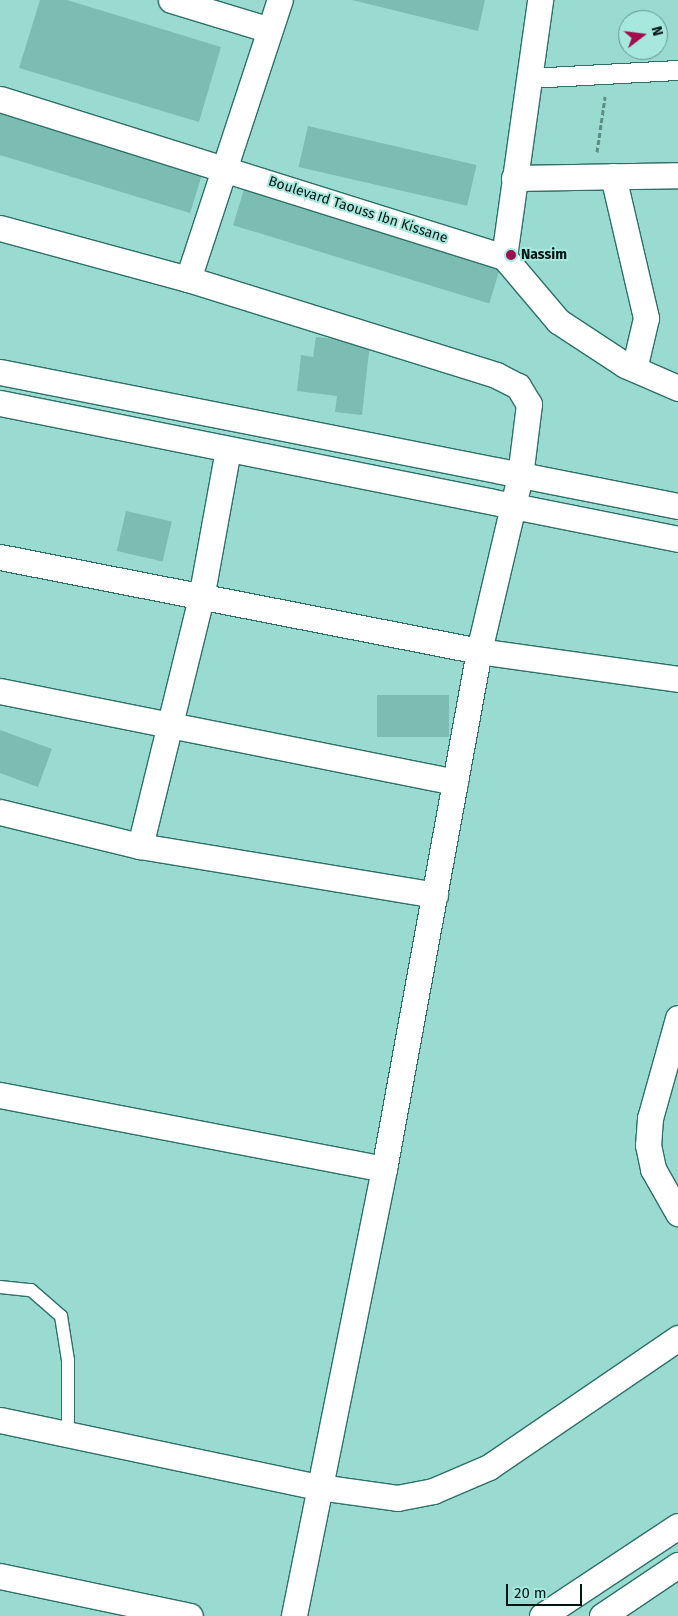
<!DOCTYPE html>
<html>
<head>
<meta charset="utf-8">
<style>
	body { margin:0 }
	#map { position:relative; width:678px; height:1616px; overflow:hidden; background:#99dbd1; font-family:"Fira Sans",sans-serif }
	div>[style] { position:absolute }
	.building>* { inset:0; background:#7cbdb3; transform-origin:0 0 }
	.path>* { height:3px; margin-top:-1.5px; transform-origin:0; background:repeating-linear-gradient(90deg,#5c8c84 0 5px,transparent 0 7.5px) }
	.roads { filter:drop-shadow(1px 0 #2e7067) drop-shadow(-1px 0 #2e7067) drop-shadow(0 1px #2e7067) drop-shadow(0 -1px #2e7067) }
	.service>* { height:12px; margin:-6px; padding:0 6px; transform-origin:6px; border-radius:6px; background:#fff }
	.pedestrian>* { height:19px; margin:-9.5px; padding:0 9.5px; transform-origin:9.5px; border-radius:9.5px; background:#fff }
	.minor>* { height:25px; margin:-12.5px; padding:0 12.5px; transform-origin:12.5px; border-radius:12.5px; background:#fff }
	.dots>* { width:14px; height:14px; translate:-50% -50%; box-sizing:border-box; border:2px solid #a6e8de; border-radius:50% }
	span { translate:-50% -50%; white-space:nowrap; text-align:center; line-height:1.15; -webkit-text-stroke:4px #a6e8de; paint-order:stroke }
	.street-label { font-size:14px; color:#001512 }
	.poi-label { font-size:14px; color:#001512; font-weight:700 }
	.left { translate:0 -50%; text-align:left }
	.north { position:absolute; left:618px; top:10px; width:50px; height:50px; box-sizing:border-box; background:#a6e8de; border:1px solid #64948c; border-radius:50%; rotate:75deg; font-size:14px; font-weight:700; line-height:20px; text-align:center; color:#001512 }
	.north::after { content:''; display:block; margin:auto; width:18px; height:22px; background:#a20b4d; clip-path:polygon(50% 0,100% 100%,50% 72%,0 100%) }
	.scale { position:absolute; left:506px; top:1584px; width:76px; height:22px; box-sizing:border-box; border:2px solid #001512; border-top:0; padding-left:6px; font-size:15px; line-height:18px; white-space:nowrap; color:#001512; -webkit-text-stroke:4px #a6e8de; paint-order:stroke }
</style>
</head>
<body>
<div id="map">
	<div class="building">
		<i style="clip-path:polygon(40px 0,67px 0,221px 47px,199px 122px,19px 68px)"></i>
		<i style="clip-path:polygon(352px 0,485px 0,478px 31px)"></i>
		<i style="left:0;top:110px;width:212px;height:43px;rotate:17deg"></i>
		<i style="left:308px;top:126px;width:173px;height:42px;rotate:13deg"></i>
		<i style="left:245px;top:186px;width:268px;height:41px;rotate:17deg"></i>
		<i style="clip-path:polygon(316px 337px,370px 343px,362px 415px,335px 412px,337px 396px,297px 391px,301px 355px,313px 357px)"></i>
		<i style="left:126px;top:511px;width:47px;height:41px;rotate:13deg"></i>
		<i style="left:377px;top:695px;width:72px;height:42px"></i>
		<i style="clip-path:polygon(0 730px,52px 749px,38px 787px,0 773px)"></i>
	</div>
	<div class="path">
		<i style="left:597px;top:152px;width:56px;rotate:-81.7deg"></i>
	</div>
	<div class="roads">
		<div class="service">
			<i style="left:0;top:1287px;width:31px;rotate:6deg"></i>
			<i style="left:31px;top:1290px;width:40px;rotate:41deg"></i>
			<i style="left:61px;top:1316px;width:45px;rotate:81deg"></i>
			<i style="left:68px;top:1360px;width:74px;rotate:90deg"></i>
		</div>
		<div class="pedestrian">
			<i style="left:529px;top:78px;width:149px;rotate:-3.1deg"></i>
		</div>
		<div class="minor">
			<i style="left:171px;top:0;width:103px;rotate:16.9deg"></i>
			<i style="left:0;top:99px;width:528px;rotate:17.41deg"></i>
			<i style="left:504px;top:257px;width:84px;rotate:49.8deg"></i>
			<i style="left:558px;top:321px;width:80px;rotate:33.3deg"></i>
			<i style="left:625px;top:365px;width:58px;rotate:23.5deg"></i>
			<i style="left:613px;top:176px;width:146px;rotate:76.9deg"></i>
			<i style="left:646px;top:318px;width:52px;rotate:103.2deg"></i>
			<i style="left:514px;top:178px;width:164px;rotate:-1deg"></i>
			<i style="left:0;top:228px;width:195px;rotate:15.2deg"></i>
			<i style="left:188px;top:279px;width:323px;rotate:17.3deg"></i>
			<i style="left:496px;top:375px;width:25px;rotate:27deg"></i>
			<i style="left:518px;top:386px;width:21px;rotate:59deg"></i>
			<i style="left:529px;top:404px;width:73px;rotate:97.1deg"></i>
			<i style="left:520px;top:476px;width:180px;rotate:103.2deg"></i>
			<i style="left:479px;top:651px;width:527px;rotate:100.39deg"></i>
			<i style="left:384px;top:1169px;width:456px;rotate:101.4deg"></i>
			<i style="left:504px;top:257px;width:260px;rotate:-82deg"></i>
			<i style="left:188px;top:279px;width:294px;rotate:-71.8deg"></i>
			<i style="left:0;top:372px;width:691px;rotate:11.18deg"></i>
			<i style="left:0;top:403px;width:692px;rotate:11.34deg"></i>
			<i style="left:0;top:557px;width:488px;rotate:11.1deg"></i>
			<i style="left:479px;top:651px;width:201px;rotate:8deg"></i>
			<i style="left:0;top:691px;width:464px;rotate:11.3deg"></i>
			<i style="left:0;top:812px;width:144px;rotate:13.7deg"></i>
			<i style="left:140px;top:846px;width:299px;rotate:9.4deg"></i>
			<i style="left:140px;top:846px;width:255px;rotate:-76.2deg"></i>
			<i style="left:201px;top:598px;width:151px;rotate:-79.7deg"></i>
			<i style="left:678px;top:1018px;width:104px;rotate:105.6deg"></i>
			<i style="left:650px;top:1118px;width:27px;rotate:94deg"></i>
			<i style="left:648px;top:1145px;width:25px;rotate:78deg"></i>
			<i style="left:653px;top:1169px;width:51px;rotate:60.4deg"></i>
			<i style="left:0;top:1095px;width:391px;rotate:10.9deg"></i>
			<i style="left:0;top:1420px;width:326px;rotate:11.9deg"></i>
			<i style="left:319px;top:1487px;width:79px;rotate:8deg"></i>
			<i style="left:397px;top:1498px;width:37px;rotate:-11deg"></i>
			<i style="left:433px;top:1491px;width:61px;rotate:-23.2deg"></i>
			<i style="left:489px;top:1467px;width:229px;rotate:-34.3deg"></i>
			<i style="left:0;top:1576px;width:194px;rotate:11.9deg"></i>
			<i style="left:542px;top:1616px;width:163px;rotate:-33.5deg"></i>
			<i style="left:602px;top:1616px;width:92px;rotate:-33.9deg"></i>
		</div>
	</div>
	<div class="dots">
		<i style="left:511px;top:255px;background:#a20b4d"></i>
	</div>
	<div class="street-label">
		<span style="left:358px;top:210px;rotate:18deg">Boulevard Taouss Ibn Kissane</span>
	</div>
	<div class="poi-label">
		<span class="left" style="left:521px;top:255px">Nassim</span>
	</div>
	<div class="north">N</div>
	<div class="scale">20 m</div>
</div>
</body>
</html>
